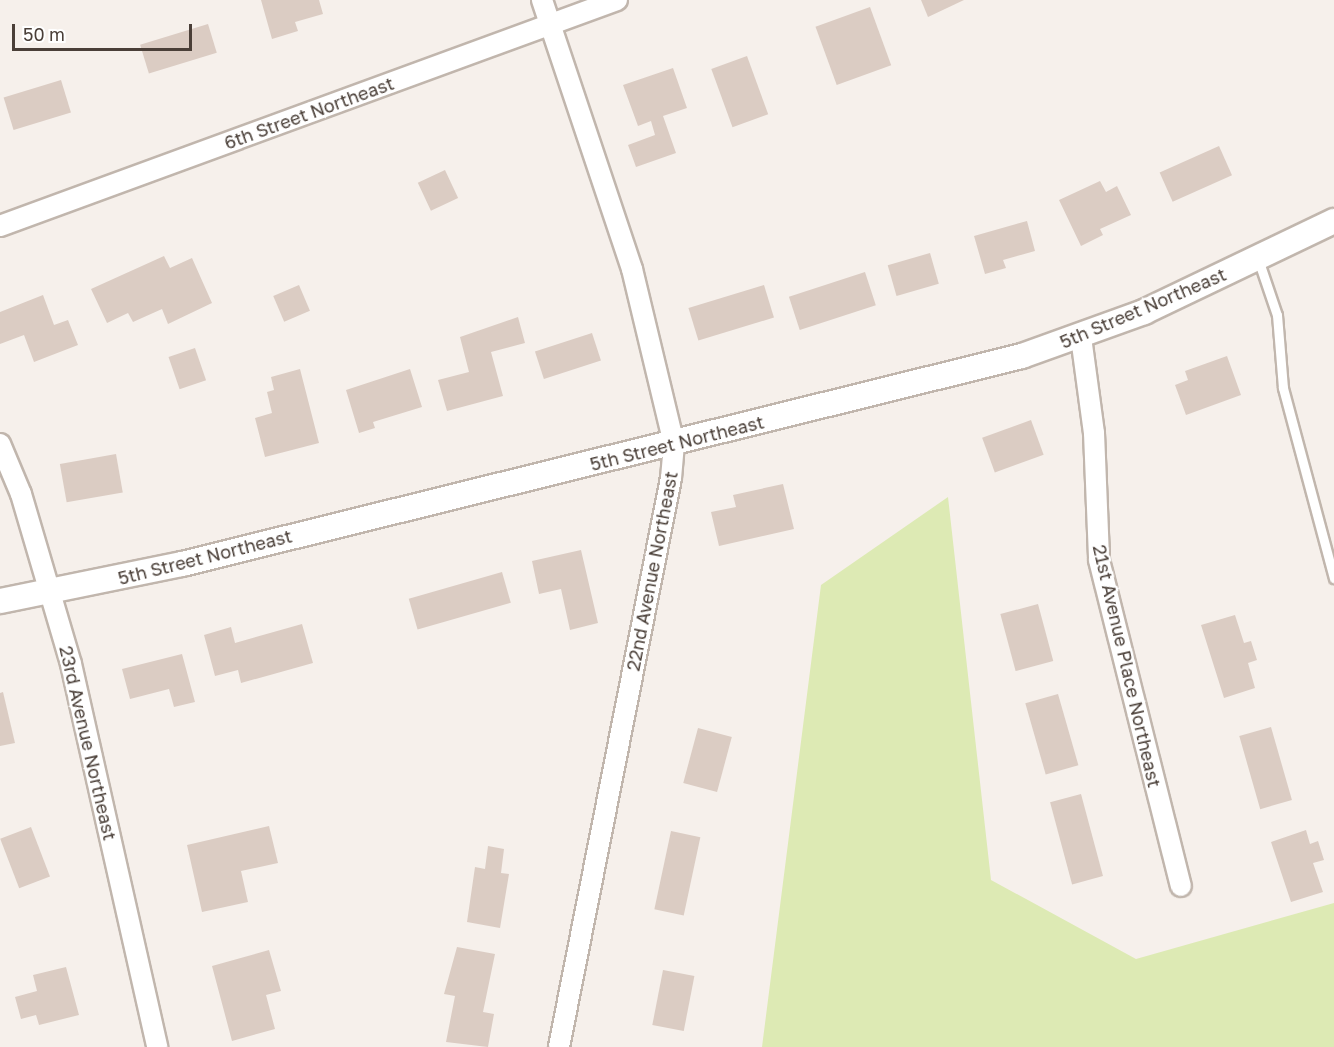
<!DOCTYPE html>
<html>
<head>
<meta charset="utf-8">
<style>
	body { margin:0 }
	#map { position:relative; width:1334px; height:1047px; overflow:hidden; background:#f6f0eb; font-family:"Golos Text",sans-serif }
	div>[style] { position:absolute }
	.green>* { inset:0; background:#ddeab4 }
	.building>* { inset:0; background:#dbccc3; transform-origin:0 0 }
	.roads { filter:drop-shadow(2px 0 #c1b6ad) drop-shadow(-2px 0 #c1b6ad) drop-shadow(0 2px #c1b6ad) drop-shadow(0 -2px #c1b6ad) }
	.service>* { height:9px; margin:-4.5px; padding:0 4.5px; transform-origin:4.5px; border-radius:4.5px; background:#fff }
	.minor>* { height:20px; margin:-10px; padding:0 10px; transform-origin:10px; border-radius:10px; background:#fff }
	.tertiary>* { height:24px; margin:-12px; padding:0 12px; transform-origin:12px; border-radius:12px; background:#fff }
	span { translate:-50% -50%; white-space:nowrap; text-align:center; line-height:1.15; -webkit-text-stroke:4.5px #fff; paint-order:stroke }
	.street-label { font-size:18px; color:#4a3f38 }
	.scale { position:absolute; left:12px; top:24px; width:180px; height:27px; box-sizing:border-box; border:3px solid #4a3f38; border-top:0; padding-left:8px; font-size:18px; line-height:21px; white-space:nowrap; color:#4a3f38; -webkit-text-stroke:4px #fff; paint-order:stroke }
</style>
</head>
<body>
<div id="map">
	<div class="green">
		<i style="clip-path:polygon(948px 497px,991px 880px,1136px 959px,1334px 903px,1334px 1047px,762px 1047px,821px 585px)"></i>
	</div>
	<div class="building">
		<i style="clip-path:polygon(261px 0,319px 0,323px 14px,295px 22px,298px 31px,272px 39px)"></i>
		<i style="clip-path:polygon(921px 0,964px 0,928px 17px)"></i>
		<i style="left:870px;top:7px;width:62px;height:58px;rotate:70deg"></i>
		<i style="left:208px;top:24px;width:30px;height:71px;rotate:73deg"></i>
		<i style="left:747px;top:56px;width:62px;height:38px;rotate:70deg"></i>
		<i style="clip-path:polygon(673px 68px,687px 108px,663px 116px,676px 153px,636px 167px,628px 145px,655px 135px,651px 121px,638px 126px,623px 85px)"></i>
		<i style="left:61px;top:80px;width:34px;height:60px;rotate:73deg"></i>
		<i style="left:1219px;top:146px;width:32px;height:65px;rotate:66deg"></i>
		<i style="left:445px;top:170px;width:31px;height:30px;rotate:65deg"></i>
		<i style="clip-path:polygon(1100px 181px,1106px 192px,1117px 186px,1131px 215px,1100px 229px,1103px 235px,1081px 246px,1059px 200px)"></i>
		<i style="clip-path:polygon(1027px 221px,1035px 251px,1003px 260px,1006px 268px,985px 274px,974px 236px)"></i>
		<i style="left:930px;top:253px;width:32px;height:44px;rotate:74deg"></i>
		<i style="clip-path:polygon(164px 256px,170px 268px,192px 258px,212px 303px,168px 324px,162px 309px,133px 322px,128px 313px,107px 323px,91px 289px)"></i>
		<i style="left:865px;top:272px;width:35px;height:80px;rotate:72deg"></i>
		<i style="left:299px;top:285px;width:28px;height:28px;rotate:67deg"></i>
		<i style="left:764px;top:285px;width:34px;height:79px;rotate:73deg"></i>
		<i style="clip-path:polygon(43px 295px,54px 325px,68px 320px,78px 345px,34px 362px,24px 335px,0 344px,0 312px)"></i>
		<i style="clip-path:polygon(518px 317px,525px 343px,491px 352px,503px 396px,447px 411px,438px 380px,469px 372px,460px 337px)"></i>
		<i style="left:592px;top:333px;width:29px;height:60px;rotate:72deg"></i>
		<i style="left:195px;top:348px;width:34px;height:28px;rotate:71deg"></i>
		<i style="clip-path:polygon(1227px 356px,1241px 395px,1186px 415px,1175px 385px,1188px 380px,1185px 371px)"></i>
		<i style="clip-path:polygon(300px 369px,319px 443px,265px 457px,255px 418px,272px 413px,267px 392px,274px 390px,271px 377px)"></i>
		<i style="clip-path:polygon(410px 369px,422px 407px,373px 422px,375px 428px,359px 433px,346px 390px)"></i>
		<i style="left:1031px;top:420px;width:37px;height:52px;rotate:70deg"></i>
		<i style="left:116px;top:454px;width:39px;height:57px;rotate:80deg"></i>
		<i style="clip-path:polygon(783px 484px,794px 529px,719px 546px,711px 512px,736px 507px,733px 495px)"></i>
		<i style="clip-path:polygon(581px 550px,598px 623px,570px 630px,561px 589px,539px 594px,532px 561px)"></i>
		<i style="left:502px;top:572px;width:32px;height:97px;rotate:74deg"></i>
		<i style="left:1038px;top:604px;width:59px;height:39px;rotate:75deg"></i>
		<i style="clip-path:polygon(1235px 615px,1244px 643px,1251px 641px,1257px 660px,1248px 663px,1255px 688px,1224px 698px,1201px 625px)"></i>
		<i style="clip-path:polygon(302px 624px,313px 663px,241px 683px,238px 670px,215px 676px,204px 635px,231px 627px,235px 643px)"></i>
		<i style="clip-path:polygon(182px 654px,195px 702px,174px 707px,169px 689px,130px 699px,122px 669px)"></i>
		<i style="clip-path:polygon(3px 692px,15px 743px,0 746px,0 693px)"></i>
		<i style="left:1058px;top:694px;width:74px;height:34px;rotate:74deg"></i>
		<i style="left:1271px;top:727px;width:76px;height:33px;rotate:74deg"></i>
		<i style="left:698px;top:728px;width:35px;height:57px;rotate:15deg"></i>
		<i style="left:1081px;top:794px;width:85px;height:32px;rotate:75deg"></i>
		<i style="clip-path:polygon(269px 826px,278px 863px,241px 871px,248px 902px,202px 912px,187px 845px)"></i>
		<i style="left:31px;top:827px;width:53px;height:33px;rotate:69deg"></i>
		<i style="clip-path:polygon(1306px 830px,1310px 844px,1318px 841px,1324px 860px,1313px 863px,1323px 892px,1291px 902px,1271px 842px)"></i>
		<i style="left:671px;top:831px;width:30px;height:80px;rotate:12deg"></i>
		<i style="clip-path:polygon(488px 846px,504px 849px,501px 873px,509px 874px,500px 928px,467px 922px,475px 867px,485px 869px)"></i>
		<i style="clip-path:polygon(457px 947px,495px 954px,483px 1012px,494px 1014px,488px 1047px,446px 1042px,455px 996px,444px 994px)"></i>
		<i style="clip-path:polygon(269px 950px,281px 991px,266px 995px,275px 1029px,232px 1041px,212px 966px)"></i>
		<i style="clip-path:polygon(66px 967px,79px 1015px,39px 1025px,36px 1015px,21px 1019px,15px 997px,37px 991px,33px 975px)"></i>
		<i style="left:663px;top:970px;width:32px;height:56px;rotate:11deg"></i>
	</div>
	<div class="roads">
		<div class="service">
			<i style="left:1258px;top:259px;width:59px;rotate:71.3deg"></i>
			<i style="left:1277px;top:315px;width:73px;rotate:85.3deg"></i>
			<i style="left:1283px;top:388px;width:197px;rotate:75deg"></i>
		</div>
		<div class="minor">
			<i style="left:542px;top:0;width:284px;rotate:71.5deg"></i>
			<i style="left:632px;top:269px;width:180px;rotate:76.5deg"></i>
			<i style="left:674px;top:444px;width:34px;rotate:95deg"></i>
			<i style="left:671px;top:478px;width:580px;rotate:101.14deg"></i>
			<i style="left:0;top:226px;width:657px;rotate:-20.12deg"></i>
			<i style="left:1081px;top:337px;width:97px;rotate:82.3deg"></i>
			<i style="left:1094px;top:433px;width:127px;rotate:87.7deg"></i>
			<i style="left:1099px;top:560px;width:336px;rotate:75.9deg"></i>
			<i style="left:0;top:444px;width:54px;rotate:67.2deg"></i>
			<i style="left:21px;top:494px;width:177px;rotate:73.6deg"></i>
			<i style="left:71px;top:664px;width:393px;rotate:77.3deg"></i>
		</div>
		<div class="tertiary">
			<i style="left:0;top:601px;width:186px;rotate:-11.5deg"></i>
			<i style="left:182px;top:564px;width:865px;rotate:-13.91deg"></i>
			<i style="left:1022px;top:356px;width:130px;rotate:-19.8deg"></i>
			<i style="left:1144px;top:312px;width:211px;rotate:-25.6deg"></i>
		</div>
	</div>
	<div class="street-label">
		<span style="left:309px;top:113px;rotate:-20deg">6th Street Northeast</span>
		<span style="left:1143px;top:308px;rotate:-23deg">5th Street Northeast</span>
		<span style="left:677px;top:443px;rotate:-14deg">5th Street Northeast</span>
		<span style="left:205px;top:557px;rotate:-14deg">5th Street Northeast</span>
		<span style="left:652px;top:571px;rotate:-79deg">22nd Avenue Northeast</span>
		<span style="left:1127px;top:666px;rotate:77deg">21st Avenue Place Northeast</span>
		<span style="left:88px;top:743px;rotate:77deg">23rd Avenue Northeast</span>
	</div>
	<div class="scale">50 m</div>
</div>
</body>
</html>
